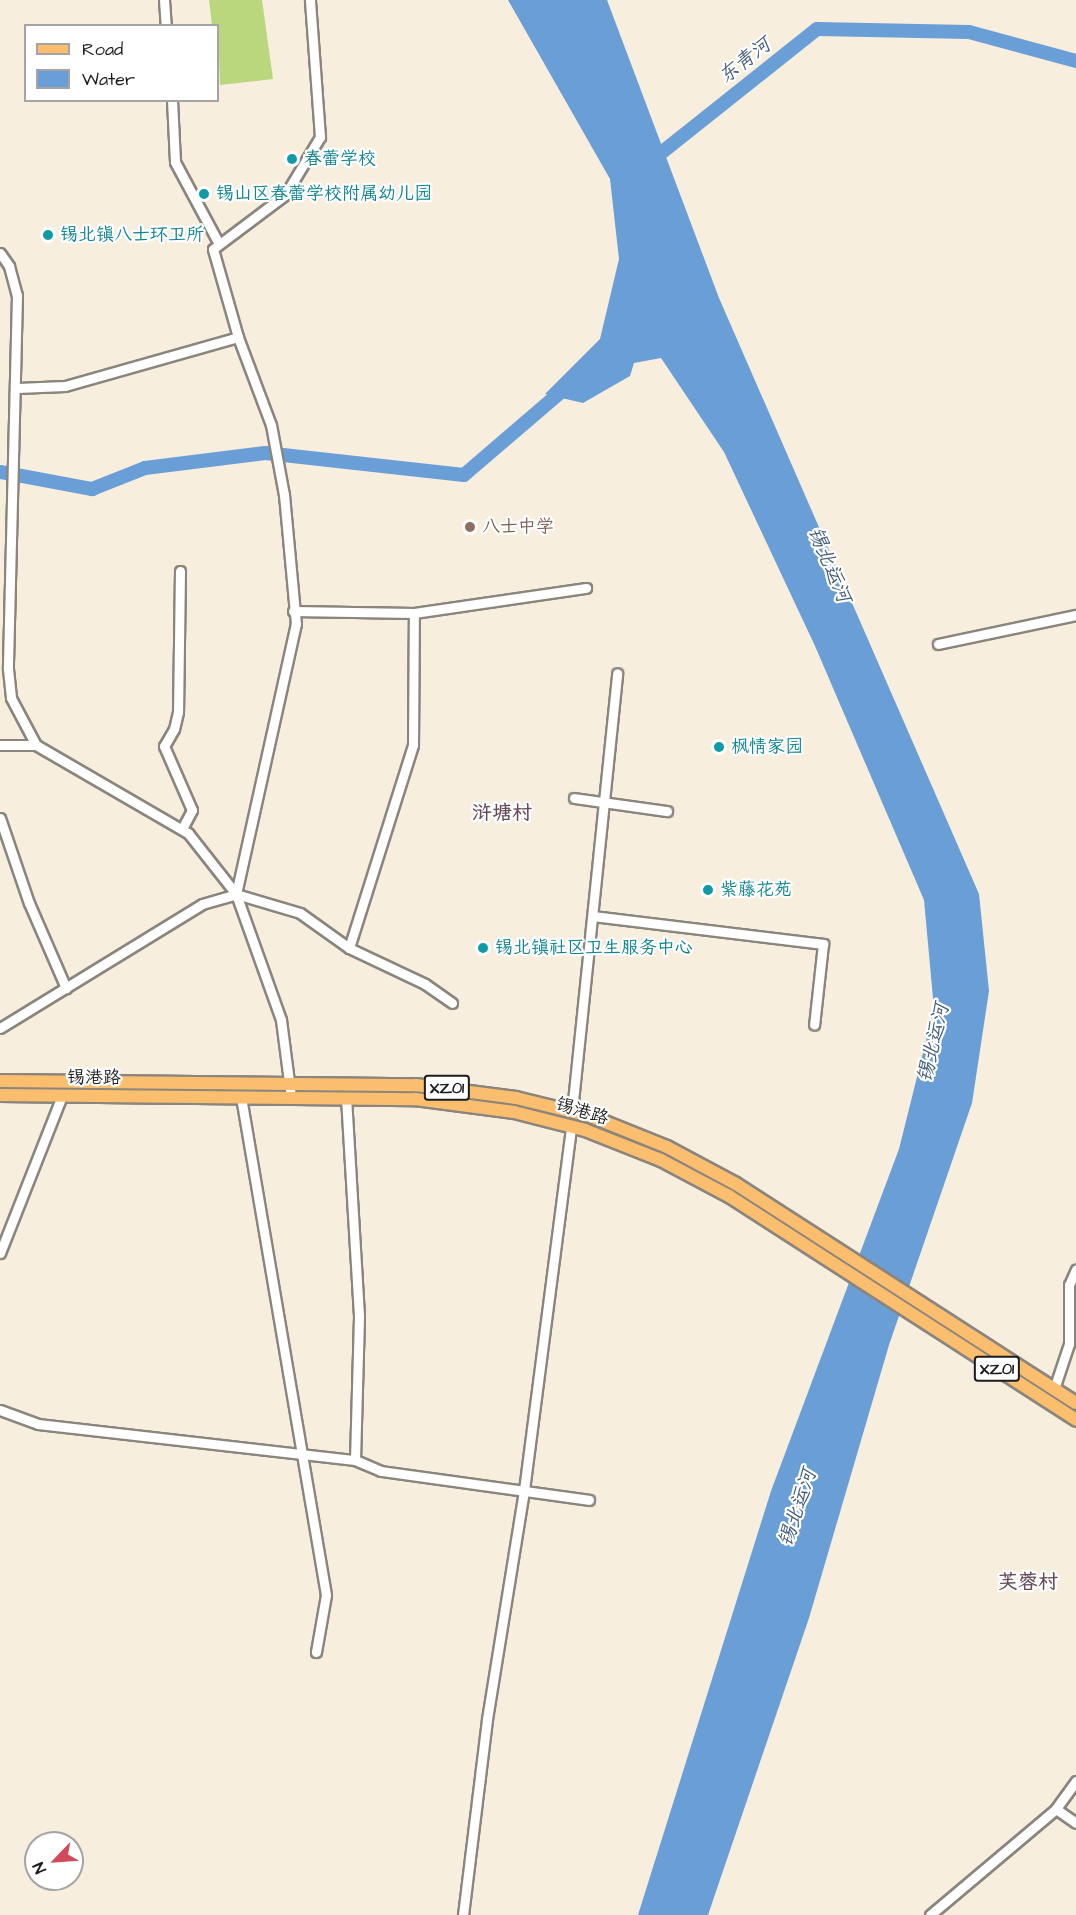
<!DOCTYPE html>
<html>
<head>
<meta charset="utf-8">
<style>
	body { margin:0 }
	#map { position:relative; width:1076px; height:1915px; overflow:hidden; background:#f7eede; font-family:"Architects Daughter","LXGW WenKai TC",sans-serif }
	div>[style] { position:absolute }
	.green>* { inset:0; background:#bbd77d }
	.water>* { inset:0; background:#6a9ed6 }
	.river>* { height:14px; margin:-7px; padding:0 7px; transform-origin:7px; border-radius:7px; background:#6a9ed6 }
	.roads { filter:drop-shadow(2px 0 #8a857d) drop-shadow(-2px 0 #8a857d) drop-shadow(0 2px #8a857d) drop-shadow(0 -2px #8a857d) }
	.minor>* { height:9px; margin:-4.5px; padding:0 4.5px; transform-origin:4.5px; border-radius:4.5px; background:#fff }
	.major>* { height:12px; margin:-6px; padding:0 6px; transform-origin:6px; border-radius:6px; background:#fbbe6e }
	.dots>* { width:16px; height:16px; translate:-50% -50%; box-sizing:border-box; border:3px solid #fff; border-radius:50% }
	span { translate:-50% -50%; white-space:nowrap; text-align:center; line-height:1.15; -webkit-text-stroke:4.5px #fff; paint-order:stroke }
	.shield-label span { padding:2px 4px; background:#fff; border:2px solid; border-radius:4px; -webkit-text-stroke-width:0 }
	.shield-label { font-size:16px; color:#1c1c1c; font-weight:700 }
	.culture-label { font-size:18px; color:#0d838f }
	.left { translate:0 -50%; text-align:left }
	.education-label { font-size:18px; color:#785e54 }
	.street-label { font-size:18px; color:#1c1c1c }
	.water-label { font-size:20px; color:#435d79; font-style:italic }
	.neighbourhood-label { font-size:20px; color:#664c5b; font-weight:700 }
	.legend { position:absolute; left:24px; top:24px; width:195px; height:78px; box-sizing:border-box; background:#fff; border:2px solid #a4a4a4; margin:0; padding:8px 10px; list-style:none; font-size:18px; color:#1c1c1c }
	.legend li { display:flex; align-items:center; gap:12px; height:30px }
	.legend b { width:30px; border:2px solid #a4a4a4 }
	.north { position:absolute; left:24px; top:1831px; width:60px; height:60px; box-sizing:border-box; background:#fff; border:2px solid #a4a4a4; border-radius:50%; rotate:245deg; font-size:16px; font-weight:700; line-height:24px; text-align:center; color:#1c1c1c }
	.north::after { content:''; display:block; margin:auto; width:21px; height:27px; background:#d1495b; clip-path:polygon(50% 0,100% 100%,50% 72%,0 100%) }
</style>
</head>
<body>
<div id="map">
	<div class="green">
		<i style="clip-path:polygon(209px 0,262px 0,273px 79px,220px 85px,218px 26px,212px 25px)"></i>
	</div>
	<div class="water">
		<i style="clip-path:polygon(508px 0,607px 0,719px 298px,979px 894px,989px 991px,972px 1103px,889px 1345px,809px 1618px,708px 1915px,638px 1915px,771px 1491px,899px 1149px,934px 1009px,924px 900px,815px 646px,724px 452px,661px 358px,634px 363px,630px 376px,583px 403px,545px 394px,600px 339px,619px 259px,610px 179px)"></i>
	</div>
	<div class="river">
		<i style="left:651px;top:161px;width:212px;rotate:-38.5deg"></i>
		<i style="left:817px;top:29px;width:152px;rotate:1.1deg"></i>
		<i style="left:969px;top:32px;width:111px;rotate:15.2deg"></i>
		<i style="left:0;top:472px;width:94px;rotate:10.5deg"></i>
		<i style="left:92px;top:489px;width:57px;rotate:-21.6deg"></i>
		<i style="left:145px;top:468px;width:121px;rotate:-7.1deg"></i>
		<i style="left:265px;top:453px;width:200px;rotate:6.3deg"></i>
		<i style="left:464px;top:475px;width:140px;rotate:-40.6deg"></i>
	</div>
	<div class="roads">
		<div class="minor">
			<i style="left:164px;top:0;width:26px;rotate:86deg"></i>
			<i style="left:172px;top:100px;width:62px;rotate:87.2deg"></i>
			<i style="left:175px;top:162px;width:93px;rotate:61.8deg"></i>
			<i style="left:0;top:253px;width:16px;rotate:55deg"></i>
			<i style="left:9px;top:266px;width:30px;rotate:75deg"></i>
			<i style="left:17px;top:295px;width:374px;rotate:91.4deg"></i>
			<i style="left:8px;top:669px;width:29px;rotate:84deg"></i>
			<i style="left:11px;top:698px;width:53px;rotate:62deg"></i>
			<i style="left:17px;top:388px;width:48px;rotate:-2.4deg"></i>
			<i style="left:65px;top:386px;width:180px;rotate:-15.8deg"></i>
			<i style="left:180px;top:571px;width:141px;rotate:90.8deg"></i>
			<i style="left:178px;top:712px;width:17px;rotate:103deg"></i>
			<i style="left:174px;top:729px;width:20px;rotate:120deg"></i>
			<i style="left:164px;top:746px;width:70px;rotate:66.4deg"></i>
			<i style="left:192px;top:810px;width:21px;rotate:118deg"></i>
			<i style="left:293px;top:611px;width:121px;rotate:0.9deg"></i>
			<i style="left:414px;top:613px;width:174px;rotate:-8.3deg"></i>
			<i style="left:938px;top:644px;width:141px;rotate:-11.9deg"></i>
			<i style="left:0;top:745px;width:36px"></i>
			<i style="left:36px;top:745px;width:176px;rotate:30.1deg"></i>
			<i style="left:188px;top:833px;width:78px;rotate:51.8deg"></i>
			<i style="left:236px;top:894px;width:134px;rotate:70.3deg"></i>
			<i style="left:281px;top:1020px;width:78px;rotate:82.6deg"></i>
			<i style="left:574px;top:798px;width:94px;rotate:8deg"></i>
			<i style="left:0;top:818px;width:90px;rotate:71.2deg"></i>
			<i style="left:29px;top:903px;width:93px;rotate:66.5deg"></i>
			<i style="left:236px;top:894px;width:277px;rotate:-77.5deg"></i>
			<i style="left:296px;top:624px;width:130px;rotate:-95.3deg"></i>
			<i style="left:284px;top:495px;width:71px;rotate:-100.5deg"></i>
			<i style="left:271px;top:425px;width:94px;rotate:-110.6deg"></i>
			<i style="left:238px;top:337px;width:91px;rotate:-105.9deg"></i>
			<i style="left:213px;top:249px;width:90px;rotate:-36.9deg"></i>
			<i style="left:285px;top:195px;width:68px;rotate:-58.9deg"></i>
			<i style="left:320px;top:137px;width:137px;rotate:-94.2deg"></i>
			<i style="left:593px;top:916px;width:232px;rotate:6.9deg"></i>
			<i style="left:823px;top:944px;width:81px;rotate:96.3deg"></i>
			<i style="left:349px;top:948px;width:213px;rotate:-72.5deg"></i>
			<i style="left:413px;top:745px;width:132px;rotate:-89.6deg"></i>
			<i style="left:0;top:1028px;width:237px;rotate:-31.5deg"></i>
			<i style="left:202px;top:904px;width:35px;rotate:-16deg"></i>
			<i style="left:236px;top:894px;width:67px;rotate:16.5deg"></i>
			<i style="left:300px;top:913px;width:60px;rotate:35.5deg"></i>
			<i style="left:349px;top:948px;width:84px;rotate:25.3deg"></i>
			<i style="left:425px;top:984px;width:33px;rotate:35deg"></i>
			<i style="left:241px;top:1097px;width:505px;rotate:80.31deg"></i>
			<i style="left:326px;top:1595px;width:58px;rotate:100deg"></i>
			<i style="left:346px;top:1097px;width:220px;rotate:86.6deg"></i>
			<i style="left:359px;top:1317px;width:143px;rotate:91.6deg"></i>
			<i style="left:572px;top:1111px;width:440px;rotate:-84.1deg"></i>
			<i style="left:0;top:1253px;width:169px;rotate:-68.5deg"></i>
			<i style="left:1054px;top:1389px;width:47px;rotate:-71.6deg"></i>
			<i style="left:1069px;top:1344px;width:59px;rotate:-90deg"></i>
			<i style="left:1069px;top:1285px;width:17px;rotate:-66deg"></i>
			<i style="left:0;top:1410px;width:40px;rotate:20.2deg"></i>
			<i style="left:38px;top:1424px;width:319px;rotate:6.5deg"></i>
			<i style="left:355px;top:1460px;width:28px;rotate:23deg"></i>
			<i style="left:381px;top:1471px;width:210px;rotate:7.9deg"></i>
			<i style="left:1076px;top:1781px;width:34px;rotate:126deg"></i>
			<i style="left:1056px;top:1809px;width:24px;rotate:35deg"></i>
			<i style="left:463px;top:1915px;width:197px;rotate:-83deg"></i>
			<i style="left:487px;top:1719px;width:232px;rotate:-80.8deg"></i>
			<i style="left:524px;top:1490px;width:367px;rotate:-82.6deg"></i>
			<i style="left:930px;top:1915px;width:165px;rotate:-40.1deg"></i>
		</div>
		<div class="major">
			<i style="left:0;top:1081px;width:416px;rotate:0.6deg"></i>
			<i style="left:416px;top:1085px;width:101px;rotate:7.4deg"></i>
			<i style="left:516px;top:1098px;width:76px;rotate:13.7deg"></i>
			<i style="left:590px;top:1116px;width:83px;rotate:21.9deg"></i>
			<i style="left:667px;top:1147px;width:78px;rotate:28.2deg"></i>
			<i style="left:736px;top:1184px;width:404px;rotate:32.8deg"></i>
			<i style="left:0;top:1095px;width:415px;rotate:0.6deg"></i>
			<i style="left:415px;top:1099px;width:100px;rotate:7.5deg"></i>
			<i style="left:514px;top:1112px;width:73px;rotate:14.2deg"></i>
			<i style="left:585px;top:1130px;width:82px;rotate:21.5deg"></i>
			<i style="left:661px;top:1160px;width:77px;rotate:27.9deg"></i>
			<i style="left:729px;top:1196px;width:413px;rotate:32.8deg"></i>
		</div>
	</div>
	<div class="dots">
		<i style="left:292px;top:159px;background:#0f9aa8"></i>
		<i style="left:204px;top:194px;background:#0f9aa8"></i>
		<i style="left:48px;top:235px;background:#0f9aa8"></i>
		<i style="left:470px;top:527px;background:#8d6e63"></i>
		<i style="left:719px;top:747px;background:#0f9aa8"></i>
		<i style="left:708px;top:890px;background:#0f9aa8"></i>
		<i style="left:483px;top:948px;background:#0f9aa8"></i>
	</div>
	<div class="shield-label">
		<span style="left:447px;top:1088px">XZ01</span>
		<span style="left:997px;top:1369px">XZ01</span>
	</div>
	<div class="culture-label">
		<span class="left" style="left:304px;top:159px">春蕾学校</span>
		<span class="left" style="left:216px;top:194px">锡山区春蕾学校附属幼儿园</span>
		<span class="left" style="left:60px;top:235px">锡北镇八士环卫所</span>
		<span class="left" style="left:731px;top:747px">枫情家园</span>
		<span class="left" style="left:720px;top:890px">紫藤花苑</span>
		<span class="left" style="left:495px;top:948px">锡北镇社区卫生服务中心</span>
	</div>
	<div class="education-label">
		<span class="left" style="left:482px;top:527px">八士中学</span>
	</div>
	<div class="street-label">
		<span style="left:94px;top:1078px">锡港路</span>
		<span style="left:582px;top:1112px;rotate:17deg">锡港路</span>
	</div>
	<div class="water-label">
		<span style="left:745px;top:61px;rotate:-38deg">东青河</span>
		<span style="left:829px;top:565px;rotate:67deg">锡北运河</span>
		<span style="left:934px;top:1043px;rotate:-77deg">锡北运河</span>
		<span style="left:798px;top:1508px;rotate:-72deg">锡北运河</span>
	</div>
	<div class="neighbourhood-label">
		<span style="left:502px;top:813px">浒塘村</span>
		<span style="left:1028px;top:1582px">芙蓉村</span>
	</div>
	<ul class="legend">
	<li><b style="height:8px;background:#fbbe6e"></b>Road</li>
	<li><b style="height:16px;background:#6a9ed6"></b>Water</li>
	</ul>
	<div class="north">N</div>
</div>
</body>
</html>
